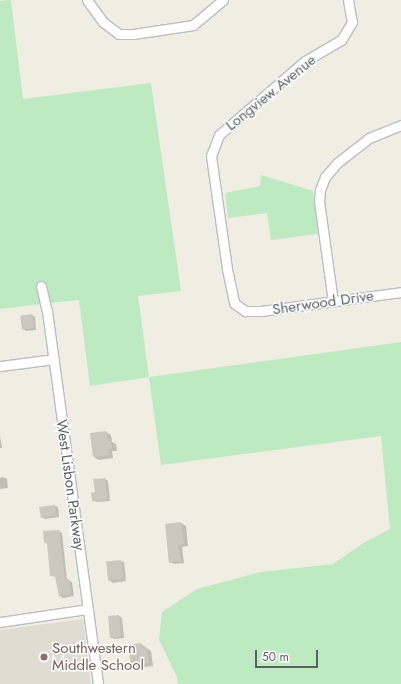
<!DOCTYPE html>
<html>
<head>
<meta charset="utf-8">
<style>
	body { margin:0 }
	#map { position:relative; width:401px; height:684px; overflow:hidden; background:#f0eee3; font-family:Jost,sans-serif }
	div>[style] { position:absolute }
	.education>* { inset:0; background:#dfddd2 }
	.green>* { inset:0; background:#bdeac1 }
	.shadow>* { inset:0; background:#0003 }
	.building>* { inset:0; background:#cbc8c0; transform-origin:0 0 }
	.roads { filter:drop-shadow(1px 0 #bbbdc4) drop-shadow(-1px 0 #bbbdc4) drop-shadow(0 1px #bbbdc4) drop-shadow(0 -1px #bbbdc4) }
	.minor>* { height:9px; margin:-4.5px; padding:0 4.5px; transform-origin:4.5px; border-radius:4.5px; background:#fff }
	.dots>* { width:11px; height:11px; translate:-50% -50%; box-sizing:border-box; border:2px solid #fff; border-radius:50% }
	span { translate:-50% -50%; white-space:nowrap; text-align:center; line-height:1.15; -webkit-text-stroke:3px #fff; paint-order:stroke }
	.street-label { font-size:15px; color:#5b5f66 }
	.education-label { font-size:15px; color:#785e54 }
	.left { translate:0 -50%; text-align:left }
	.scale { position:absolute; left:255px; top:650px; width:63px; height:18px; box-sizing:border-box; border:2px solid #5b5f66; border-top:0; padding-left:5px; font-size:12px; line-height:14px; white-space:nowrap; color:#5b5f66; -webkit-text-stroke:3px #fff; paint-order:stroke }
</style>
</head>
<body>
<div id="map">
	<div class="education">
		<i style="clip-path:polygon(83px 619px,91px 684px,0 684px,0 630px)"></i>
	</div>
	<div class="green">
		<i style="clip-path:polygon(11px 0,23px 99px,151px 83px,181px 291px,138px 296px,149px 377px,401px 342px,401px 684px,178px 684px,177px 677px,159px 640px,162px 612px,197px 589px,261px 572px,333px 564px,365px 542px,390px 529px,381px 436px,161px 465px,149px 377px,90px 386px,79px 300px,51px 303px,45px 281px,36px 283px,41px 304px,0 309px,0 1px)"></i>
		<i style="clip-path:polygon(261px 175px,313px 191px,318px 234px,271px 240px,267px 213px,228px 218px,225px 193px,260px 186px)"></i>
	</div>
	<div class="shadow">
		<i style="clip-path:polygon(32px 315px,35px 317px,36px 330px,26px 331px,23px 329px)"></i>
		<i style="clip-path:polygon(106px 432px,111px 435px,112px 442px,116px 444px,117px 451px,112px 451px,113px 458px,99px 460px,94px 457px)"></i>
		<i style="clip-path:polygon(0 436px,2px 448px,0 448px)"></i>
		<i style="clip-path:polygon(3px 477px,7px 479px,8px 488px,0 489px,0 478px)"></i>
		<i style="clip-path:polygon(105px 479px,108px 481px,110px 501px,96px 502px,93px 500px)"></i>
		<i style="clip-path:polygon(55px 506px,58px 507px,59px 517px,45px 519px,42px 517px)"></i>
		<i style="clip-path:polygon(181px 523px,186px 526px,188px 546px,182px 547px,184px 563px,174px 564px,169px 562px,166px 525px)"></i>
		<i style="clip-path:polygon(59px 531px,62px 533px,67px 580px,72px 582px,74px 596px,63px 598px,60px 596px,57px 577px,51px 576px,48px 544px,45px 542px)"></i>
		<i style="clip-path:polygon(120px 561px,124px 562px,126px 581px,113px 583px,110px 581px)"></i>
		<i style="clip-path:polygon(119px 616px,122px 618px,124px 638px,114px 639px,111px 637px)"></i>
		<i style="clip-path:polygon(141px 644px,151px 651px,153px 666px,137px 668px,132px 665px)"></i>
	</div>
	<div class="building">
		<i style="left:32px;top:314px;width:14px;height:12px;rotate:82deg"></i>
		<i style="clip-path:polygon(106px 431px,108px 441px,111px 441px,112px 448px,108px 449px,109px 455px,93px 457px,90px 433px)"></i>
		<i style="clip-path:polygon(105px 478px,107px 500px,92px 501px,91px 493px,95px 492px,93px 479px)"></i>
		<i style="clip-path:polygon(55px 505px,56px 515px,41px 518px,39px 507px)"></i>
		<i style="clip-path:polygon(181px 522px,184px 544px,178px 545px,181px 561px,169px 563px,165px 524px)"></i>
		<i style="clip-path:polygon(59px 530px,65px 579px,69px 579px,71px 594px,59px 596px,55px 576px,50px 576px,47px 543px,44px 543px,43px 531px)"></i>
		<i style="left:121px;top:560px;width:19px;height:15px;rotate:84deg"></i>
		<i style="left:119px;top:615px;width:22px;height:11px;rotate:85deg"></i>
		<i style="clip-path:polygon(141px 643px,142px 648px,146px 647px,149px 663px,131px 666px,128px 645px)"></i>
	</div>
	<div class="roads">
		<div class="minor">
			<i style="left:87px;top:0;width:27px;rotate:54deg"></i>
			<i style="left:103px;top:22px;width:20px;rotate:37deg"></i>
			<i style="left:119px;top:34px;width:14px"></i>
			<i style="left:133px;top:34px;width:61px;rotate:-8.5deg"></i>
			<i style="left:193px;top:25px;width:39px;rotate:-40deg"></i>
			<i style="left:348px;top:0;width:22px;rotate:80deg"></i>
			<i style="left:352px;top:22px;width:21px;rotate:121deg"></i>
			<i style="left:341px;top:40px;width:42px;rotate:149.7deg"></i>
			<i style="left:305px;top:61px;width:113px;rotate:139.3deg"></i>
			<i style="left:219px;top:135px;width:22px;rotate:111deg"></i>
			<i style="left:211px;top:156px;width:114px;rotate:81.9deg"></i>
			<i style="left:227px;top:269px;width:35px;rotate:78deg"></i>
			<i style="left:234px;top:303px;width:14px;rotate:36deg"></i>
			<i style="left:245px;top:311px;width:16px"></i>
			<i style="left:261px;top:311px;width:141px;rotate:-7.7deg"></i>
			<i style="left:41px;top:286px;width:26px;rotate:77deg"></i>
			<i style="left:47px;top:311px;width:376px;rotate:82.2deg"></i>
			<i style="left:333px;top:302px;width:102px;rotate:-97.9deg"></i>
			<i style="left:319px;top:201px;width:11px;rotate:-85deg"></i>
			<i style="left:320px;top:190px;width:14px;rotate:-69deg"></i>
			<i style="left:325px;top:177px;width:18px;rotate:-49deg"></i>
			<i style="left:337px;top:163px;width:41px;rotate:-38deg"></i>
			<i style="left:369px;top:138px;width:35px;rotate:-22deg"></i>
			<i style="left:0;top:366px;width:54px;rotate:-7.4deg"></i>
			<i style="left:0;top:622px;width:88px;rotate:-8.5deg"></i>
		</div>
	</div>
	<div class="dots">
		<i style="left:44px;top:657px;background:#8d6e63"></i>
	</div>
	<div class="street-label">
		<span style="left:271px;top:93px;rotate:-39deg">Longview Avenue</span>
		<span style="left:323px;top:303px;rotate:-8deg">Sherwood Drive</span>
		<span style="left:70px;top:485px;rotate:82deg">West Lisbon Parkway</span>
	</div>
	<div class="education-label">
		<span class="left" style="left:52px;top:657px">Southwestern<br>Middle School</span>
	</div>
	<div class="scale">50 m</div>
</div>
</body>
</html>
